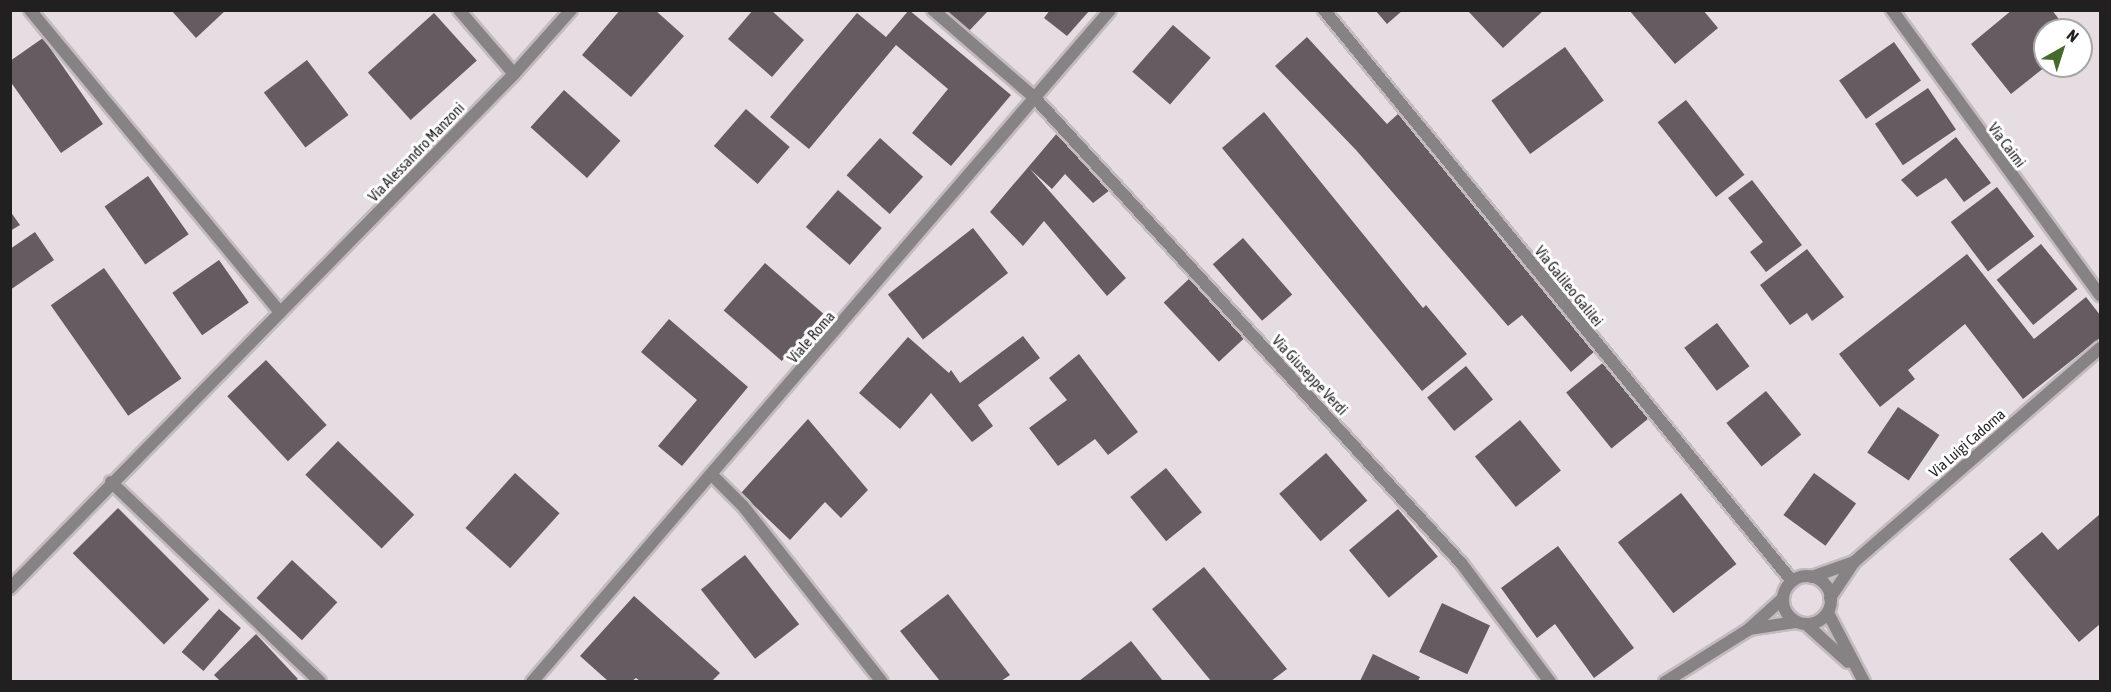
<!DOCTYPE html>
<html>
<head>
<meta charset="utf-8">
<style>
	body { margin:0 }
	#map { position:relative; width:2111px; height:692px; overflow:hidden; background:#e6dde2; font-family:"Asap Condensed",sans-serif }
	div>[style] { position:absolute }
	.building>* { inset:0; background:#645c60; transform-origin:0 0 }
	.roads { filter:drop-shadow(2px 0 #c3bbbf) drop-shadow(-2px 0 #c3bbbf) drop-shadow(0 2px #c3bbbf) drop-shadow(0 -2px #c3bbbf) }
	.service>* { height:12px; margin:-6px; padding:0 6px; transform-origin:6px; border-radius:6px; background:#878385 }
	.minor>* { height:12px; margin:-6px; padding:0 6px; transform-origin:6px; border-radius:6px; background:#878385 }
	.minor>.ring { margin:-6px; padding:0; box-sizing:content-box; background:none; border:12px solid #878385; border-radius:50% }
	span { translate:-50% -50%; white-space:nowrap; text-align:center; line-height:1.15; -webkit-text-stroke:6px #fff; paint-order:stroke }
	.street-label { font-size:15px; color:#221f20 }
	.frame { position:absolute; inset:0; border:12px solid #221f20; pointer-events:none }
	.north { position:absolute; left:2033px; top:18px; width:60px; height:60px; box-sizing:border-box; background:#fff; border:2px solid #a7a5a6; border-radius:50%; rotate:39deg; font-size:16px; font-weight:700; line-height:24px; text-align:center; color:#221f20 }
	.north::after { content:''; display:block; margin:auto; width:21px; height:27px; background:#446c28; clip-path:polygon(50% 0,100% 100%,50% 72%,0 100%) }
</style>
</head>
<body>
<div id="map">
	<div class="building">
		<i style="clip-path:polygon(171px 10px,226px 10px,196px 38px)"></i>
		<i style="clip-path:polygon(620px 10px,655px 10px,684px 36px,631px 97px,582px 55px)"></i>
		<i style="clip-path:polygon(753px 10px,771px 10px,804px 40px,772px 77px,728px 39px)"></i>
		<i style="clip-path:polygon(909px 10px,1011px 95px,951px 166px,912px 133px,948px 89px,896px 45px,809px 149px,770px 117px,857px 13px,886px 37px)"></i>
		<i style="clip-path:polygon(944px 10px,989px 10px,967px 33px)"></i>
		<i style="clip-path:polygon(1050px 10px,1090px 10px,1067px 36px,1044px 18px)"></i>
		<i style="clip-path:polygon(1375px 10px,1403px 10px,1387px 24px)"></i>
		<i style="clip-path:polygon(1467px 10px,1544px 10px,1503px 48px)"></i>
		<i style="clip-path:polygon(1629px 10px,1703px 10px,1718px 28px,1675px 64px)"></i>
		<i style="clip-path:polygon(2012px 10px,2052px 10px,2067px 30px,2045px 30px,2045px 67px,2011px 94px,1971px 44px)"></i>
		<i style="left:434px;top:13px;width:64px;height:89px;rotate:48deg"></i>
		<i style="left:1173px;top:25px;width:50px;height:62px;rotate:41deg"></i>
		<i style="clip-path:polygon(1307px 37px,1387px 124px,1398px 114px,1595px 351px,1571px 372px,1522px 315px,1508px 326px,1356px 150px,1275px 66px)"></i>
		<i style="clip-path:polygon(43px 38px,103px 124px,61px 153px,10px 81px,10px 61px)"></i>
		<i style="left:1894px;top:42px;width:47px;height:67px;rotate:55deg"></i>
		<i style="left:1565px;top:47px;width:66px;height:91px;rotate:54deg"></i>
		<i style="left:307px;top:60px;width:69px;height:54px;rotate:53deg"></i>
		<i style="left:1928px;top:88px;width:50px;height:64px;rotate:56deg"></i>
		<i style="left:564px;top:90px;width:76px;height:50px;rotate:42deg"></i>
		<i style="left:1686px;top:100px;width:95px;height:36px;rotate:52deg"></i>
		<i style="left:746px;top:109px;width:58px;height:49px;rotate:41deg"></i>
		<i style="clip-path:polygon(1264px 112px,1423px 308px,1426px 305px,1467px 354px,1422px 391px,1222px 148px)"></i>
		<i style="clip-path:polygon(1058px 132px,1110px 190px,1093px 203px,1065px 174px,1052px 189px,1030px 169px,1126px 278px,1107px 296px,1044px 221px,1023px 246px,990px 212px)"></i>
		<i style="clip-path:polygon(1956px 137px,1991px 183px,1964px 202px,1946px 178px,1917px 197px,1901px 180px)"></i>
		<i style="left:880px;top:138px;width:58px;height:50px;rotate:42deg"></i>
		<i style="left:148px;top:176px;width:71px;height:53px;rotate:55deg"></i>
		<i style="clip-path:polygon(1752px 180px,1802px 245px,1766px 272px,1750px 252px,1763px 242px,1728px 198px)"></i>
		<i style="left:1997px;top:187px;width:62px;height:58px;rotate:53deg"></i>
		<i style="left:838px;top:190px;width:58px;height:49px;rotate:41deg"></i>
		<i style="clip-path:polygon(10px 211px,20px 225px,10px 231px)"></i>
		<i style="left:973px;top:228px;width:57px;height:108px;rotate:52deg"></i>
		<i style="clip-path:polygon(35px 232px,54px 260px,10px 290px,10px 249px)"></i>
		<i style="left:1243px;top:238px;width:75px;height:40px;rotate:49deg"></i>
		<i style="left:2041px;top:244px;width:58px;height:57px;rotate:51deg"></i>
		<i style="clip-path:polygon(1807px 249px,1844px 297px,1812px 321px,1807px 313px,1790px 325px,1760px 285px)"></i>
		<i style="clip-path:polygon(1967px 254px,2034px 339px,2086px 297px,2100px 315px,2100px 338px,2023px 399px,1965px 324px,1908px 370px,1915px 379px,1880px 407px,1839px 354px)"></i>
		<i style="left:219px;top:260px;width:52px;height:57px;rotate:55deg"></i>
		<i style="left:765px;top:263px;width:77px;height:63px;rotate:41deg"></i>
		<i style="left:104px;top:268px;width:135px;height:65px;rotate:55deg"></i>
		<i style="left:1190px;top:278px;width:81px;height:36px;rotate:47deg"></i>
		<i style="clip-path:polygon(669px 319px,748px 387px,682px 466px,658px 446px,697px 400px,641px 352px)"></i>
		<i style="left:1717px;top:323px;width:54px;height:41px;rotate:53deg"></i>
		<i style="clip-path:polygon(1023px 336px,1040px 358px,978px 405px,993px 426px,972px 442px,931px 393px,900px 429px,859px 393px,908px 337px,949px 373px,951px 370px,960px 383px)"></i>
		<i style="clip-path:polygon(1079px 354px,1138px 432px,1108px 455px,1095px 439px,1058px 466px,1029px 428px,1067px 400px,1049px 378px)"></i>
		<i style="left:266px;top:360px;width:89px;height:53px;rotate:47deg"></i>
		<i style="left:1605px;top:361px;width:72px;height:50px;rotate:51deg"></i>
		<i style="left:1466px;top:366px;width:43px;height:50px;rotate:51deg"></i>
		<i style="left:1766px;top:391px;width:56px;height:51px;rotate:51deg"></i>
		<i style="left:1898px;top:407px;width:50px;height:55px;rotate:34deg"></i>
		<i style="clip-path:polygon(808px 419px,868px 490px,841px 518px,825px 502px,790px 540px,741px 493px)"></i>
		<i style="left:1520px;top:420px;width:65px;height:58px;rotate:51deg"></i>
		<i style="left:338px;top:441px;width:106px;height:47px;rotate:44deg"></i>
		<i style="left:1326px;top:453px;width:63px;height:62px;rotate:49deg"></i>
		<i style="left:1166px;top:468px;width:57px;height:46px;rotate:51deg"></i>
		<i style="left:515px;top:473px;width:60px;height:74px;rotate:42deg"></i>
		<i style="left:1814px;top:473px;width:52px;height:52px;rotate:36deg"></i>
		<i style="left:1681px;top:493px;width:90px;height:80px;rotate:52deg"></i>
		<i style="left:118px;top:508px;width:129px;height:64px;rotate:45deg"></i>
		<i style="left:1398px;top:509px;width:62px;height:64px;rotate:50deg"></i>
		<i style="clip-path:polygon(2100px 514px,2100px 624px,2079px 642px,2009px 559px,2042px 532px,2058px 550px)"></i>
		<i style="clip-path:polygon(1558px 546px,1634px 648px,1594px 678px,1555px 624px,1537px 638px,1501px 588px)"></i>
		<i style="left:745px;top:555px;width:88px;height:56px;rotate:52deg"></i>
		<i style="left:292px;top:560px;width:62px;height:52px;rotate:43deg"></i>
		<i style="clip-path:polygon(1204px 567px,1287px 669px,1271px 681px,1211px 681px,1152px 609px)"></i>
		<i style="clip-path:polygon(948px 594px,1010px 675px,1001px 681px,940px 681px,900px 631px)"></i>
		<i style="clip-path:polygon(634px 596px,720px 673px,712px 681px,640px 681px,636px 678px,632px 681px,608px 681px,580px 656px)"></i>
		<i style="left:1442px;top:603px;width:53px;height:54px;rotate:25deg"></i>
		<i style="left:219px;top:609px;width:29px;height:57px;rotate:41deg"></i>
		<i style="clip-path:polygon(256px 634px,298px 679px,295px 681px,220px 681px,214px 675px)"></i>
		<i style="clip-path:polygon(1131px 641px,1163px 681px,1079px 681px)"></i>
		<i style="clip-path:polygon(1373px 654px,1420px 677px,1418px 681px,1360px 681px)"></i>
	</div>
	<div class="roads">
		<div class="service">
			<i style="left:713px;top:476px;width:42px;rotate:45deg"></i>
			<i style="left:743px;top:506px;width:224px;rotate:51.7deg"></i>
		</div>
		<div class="minor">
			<i style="left:30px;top:10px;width:392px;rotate:50.4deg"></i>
			<i style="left:459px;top:10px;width:84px;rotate:49.3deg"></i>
			<i style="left:933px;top:10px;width:135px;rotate:40.8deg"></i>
			<i style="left:1035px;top:98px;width:631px;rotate:47.51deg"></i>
			<i style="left:1461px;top:563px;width:149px;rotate:53.2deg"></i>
			<i style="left:1324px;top:10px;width:738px;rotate:50.66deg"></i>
			<i style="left:1892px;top:10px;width:353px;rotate:53.9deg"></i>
			<i style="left:111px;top:482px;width:289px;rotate:43.7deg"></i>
			<i class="ring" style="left:1783px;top:576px;width:36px;height:36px"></i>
			<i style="left:1812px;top:577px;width:45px;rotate:-19.7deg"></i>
			<i style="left:10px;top:588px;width:720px;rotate:-45.56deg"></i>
			<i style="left:514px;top:74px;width:86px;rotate:-48.3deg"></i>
			<i style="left:1830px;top:598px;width:43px;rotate:-56.3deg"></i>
			<i style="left:1854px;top:562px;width:326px;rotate:-41deg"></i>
			<i style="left:1828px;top:613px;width:78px;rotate:62.4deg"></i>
			<i style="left:1807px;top:625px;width:55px;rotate:42.1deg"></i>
			<i style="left:1749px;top:629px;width:48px;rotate:-8.5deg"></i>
			<i style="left:532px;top:682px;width:886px;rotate:-49.3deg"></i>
			<i style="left:1665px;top:682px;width:98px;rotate:-32.1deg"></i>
			<i style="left:1748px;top:630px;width:47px;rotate:-42.4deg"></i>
		</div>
	</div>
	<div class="street-label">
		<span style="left:2007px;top:145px;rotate:53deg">Via Caimi</span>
		<span style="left:416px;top:152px;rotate:-46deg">Via Alessandro Manzoni</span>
		<span style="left:1569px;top:286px;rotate:51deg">Via Galileo Galilei</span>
		<span style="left:811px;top:337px;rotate:-49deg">Viale Roma</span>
		<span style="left:1310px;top:375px;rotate:47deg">Via Giuseppe Verdi</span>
		<span style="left:1967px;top:443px;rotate:-41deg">Via Luigi Cadorna</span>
	</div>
	<div class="frame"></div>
	<div class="north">N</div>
</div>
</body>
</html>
